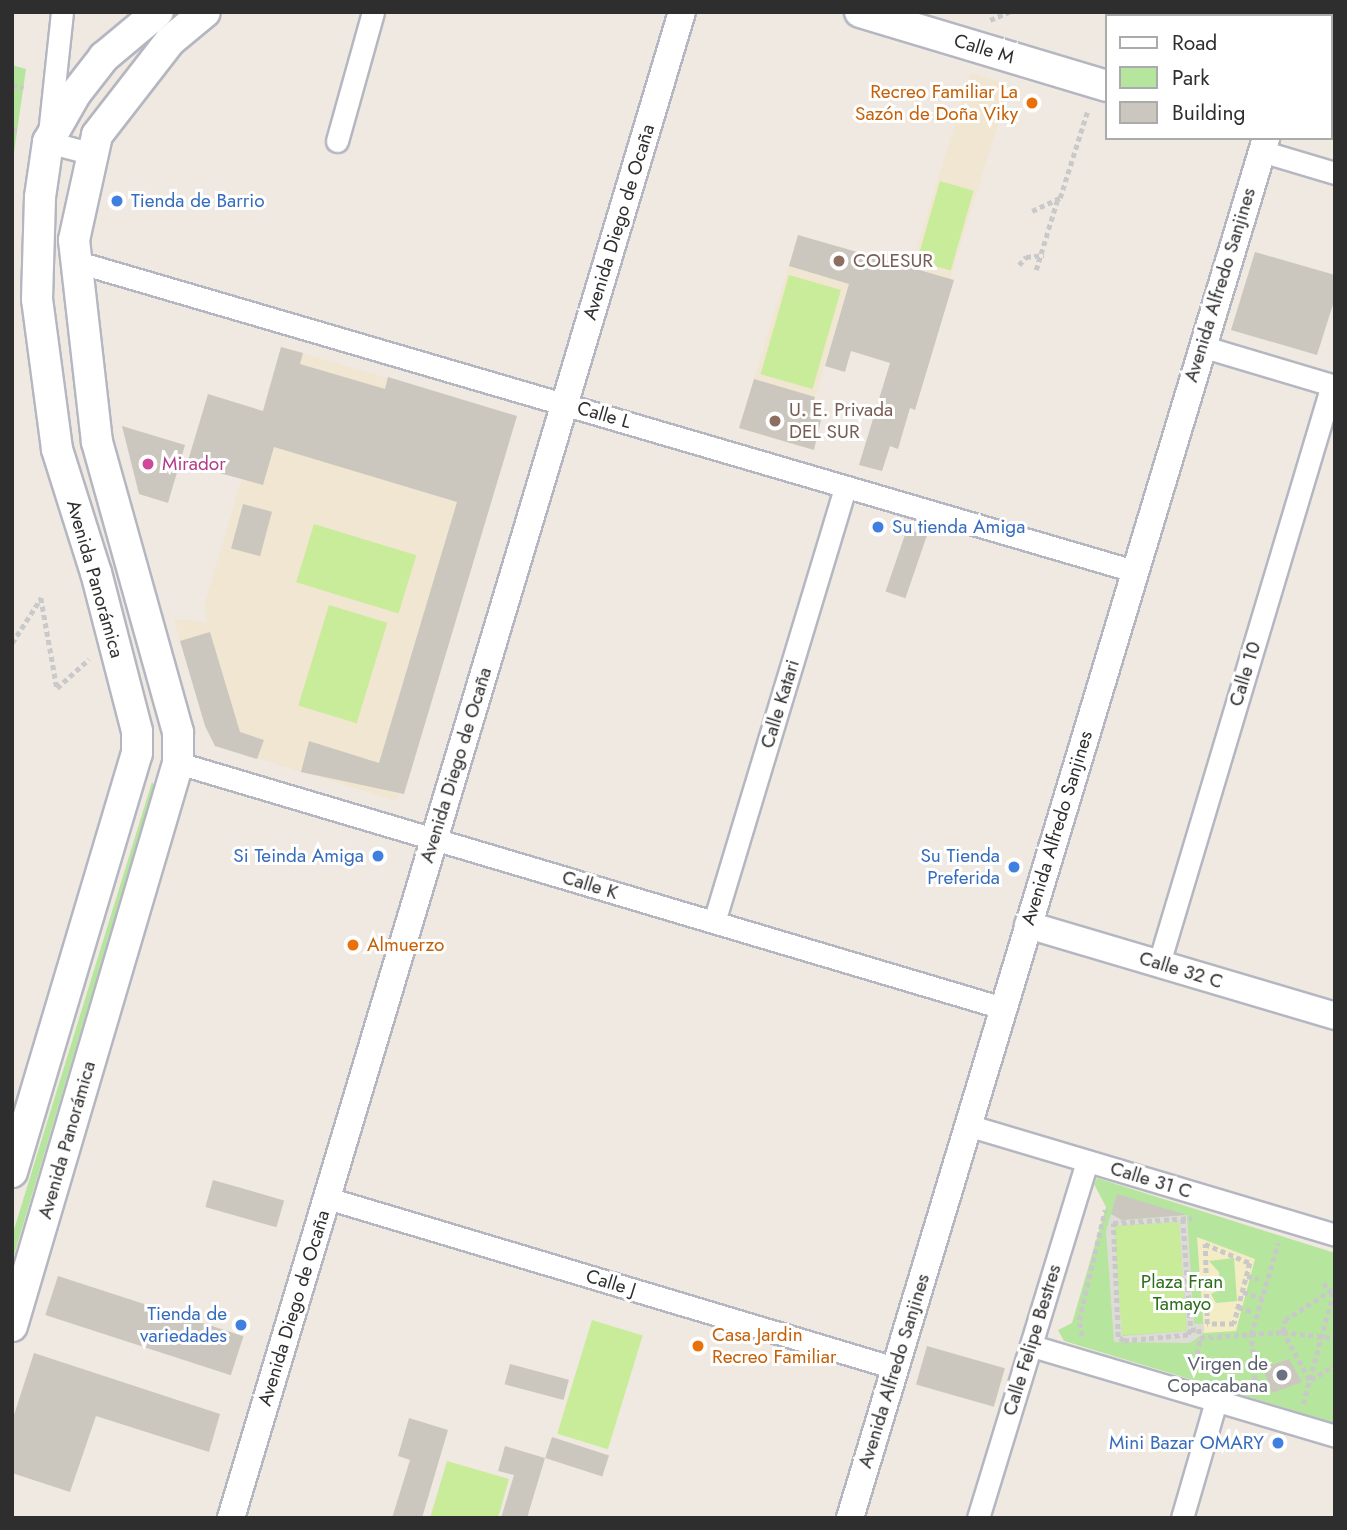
<!DOCTYPE html>
<html>
<head>
<meta charset="utf-8">
<style>
	body { margin:0 }
	#map { position:relative; width:1347px; height:1530px; overflow:hidden; background:#efe9e1; font-family:Jost,sans-serif }
	div>[style] { position:absolute }
	.education>* { inset:0; background:#f0e6d1 }
	.green>* { inset:0; background:#b6e59e }
	.sand>* { inset:0; background:#f3ecc5 }
	.pitch>* { inset:0; background:#c9ec9a; transform-origin:0 0 }
	.plaza>* { inset:0; background:#dfdcd8 }
	.building>* { inset:0; background:#cbc7bf; transform-origin:0 0 }
	.path>* { height:4.5px; margin-top:-2.25px; transform-origin:0; background:repeating-linear-gradient(90deg,#c9c9c9 0 5px,transparent 0 8.5px) }
	.roads { filter:drop-shadow(2px 0 #b4b7c1) drop-shadow(-2px 0 #b4b7c1) drop-shadow(0 2px #b4b7c1) drop-shadow(0 -2px #b4b7c1) }
	.minor>* { height:21px; margin:-10.5px; padding:0 10.5px; transform-origin:10.5px; border-radius:10.5px; background:#fff }
	.tertiary>* { height:26px; margin:-13px; padding:0 13px; transform-origin:13px; border-radius:13px; background:#fff }
	.secondary>* { height:30px; margin:-15px; padding:0 15px; transform-origin:15px; border-radius:15px; background:#fff }
	.dots>* { width:19px; height:19px; translate:-50% -50%; box-sizing:border-box; border:4px solid #fff; border-radius:50% }
	span { translate:-50% -50%; white-space:nowrap; text-align:center; line-height:1.15; -webkit-text-stroke:6px #fff; paint-order:stroke }
	.street-label { font-size:19px; color:#2e2e2e }
	.food-label { font-size:19px; color:#c56008 }
	.right { translate:-100% -50%; text-align:right }
	.left { translate:0 -50%; text-align:left }
	.shop-label { font-size:19px; color:#366cbe }
	.education-label { font-size:19px; color:#785e54 }
	.hotel-label { font-size:19px; color:#b23c85 }
	.park-label { font-size:19px; color:#2c6e1b }
	.worship-label { font-size:19px; color:#5b616d }
	.frame { position:absolute; inset:0; border:14px solid #2e2e2e; pointer-events:none }
	.legend { position:absolute; left:1105px; top:14px; width:228px; height:126px; box-sizing:border-box; background:#fff; border:2px solid #ababab; margin:0; padding:9px 12px; list-style:none; font-size:21px; color:#2e2e2e }
	.legend li { display:flex; align-items:center; gap:14px; height:35px }
	.legend b { width:35px; border:2px solid #ababab }
</style>
</head>
<body>
<div id="map">
	<div class="education">
		<i style="clip-path:polygon(971px 73px,1010px 85px,950px 279px,842px 308px,800px 447px,739px 428px,798px 235px,911px 267px)"></i>
		<i style="clip-path:polygon(281px 347px,513px 415px,515px 421px,397px 801px,214px 745px,180px 641px,174px 619px,207px 622px,204px 606px)"></i>
	</div>
	<div class="green">
		<i style="clip-path:polygon(12px 65px,26px 69px,12px 166px)"></i>
		<i style="clip-path:polygon(152px 782px,154px 785px,12px 1262px,12px 1236px)"></i>
		<i style="clip-path:polygon(1097px 1178px,1335px 1253px,1335px 1423px,1064px 1341px,1058px 1330px,1072px 1323px,1106px 1207px,1094px 1184px)"></i>
	</div>
	<div class="sand">
		<i style="clip-path:polygon(evenodd,1197px 1237px,1255px 1259px,1236px 1331px,1204px 1333px,1197px 1237px,1234px 1258px,1237px 1301px,1216px 1303px,1211px 1294px,1220px 1290px,1219px 1272px,1209px 1261px,1234px 1258px)"></i>
	</div>
	<div class="pitch">
		<i style="left:940px;top:181px;width:35px;height:83px;rotate:16deg"></i>
		<i style="left:789px;top:275px;width:54px;height:103px;rotate:16deg"></i>
		<i style="left:314px;top:524px;width:107px;height:61px;rotate:17deg"></i>
		<i style="left:329px;top:605px;width:61px;height:105px;rotate:17deg"></i>
		<i style="left:1179px;top:1222px;width:109px;height:65px;rotate:86deg"></i>
		<i style="left:592px;top:1320px;width:53px;height:119px;rotate:17deg"></i>
		<i style="clip-path:polygon(447px 1461px,509px 1479px,498px 1518px,430px 1518px)"></i>
	</div>
	<div class="plaza">
		<i style="clip-path:polygon(evenodd,1111px 1214px,1122px 1220px,1187px 1215px,1194px 1324px,1203px 1324px,1204px 1333px,1190px 1343px,1114px 1342px,1106px 1232px,1111px 1214px,1179px 1222px,1187px 1331px,1122px 1336px,1114px 1226px,1179px 1222px)"></i>
	</div>
	<div class="building">
		<i style="clip-path:polygon(798px 235px,954px 280px,915px 410px,910px 408px,898px 449px,890px 446px,882px 471px,859px 465px,890px 363px,851px 351px,845px 372px,825px 366px,849px 284px,789px 266px)"></i>
		<i style="clip-path:polygon(1255px 252px,1335px 275px,1335px 298px,1317px 355px,1231px 330px)"></i>
		<i style="clip-path:polygon(281px 347px,303px 353px,300px 364px,385px 389px,388px 377px,517px 416px,404px 794px,301px 772px,309px 741px,379px 763px,457px 502px,274px 447px,263px 485px,187px 464px,208px 394px,263px 411px)"></i>
		<i style="clip-path:polygon(754px 379px,815px 397px,809px 417px,821px 420px,814px 450px,739px 428px)"></i>
		<i style="clip-path:polygon(122px 426px,185px 445px,168px 503px,139px 494px)"></i>
		<i style="left:243px;top:504px;width:30px;height:46px;rotate:15deg"></i>
		<i style="left:907px;top:529px;width:21px;height:66px;rotate:19deg"></i>
		<i style="clip-path:polygon(210px 632px,240px 732px,264px 740px,257px 759px,215px 746px,205px 726px,180px 641px)"></i>
		<i style="left:213px;top:1180px;width:74px;height:28px;rotate:16deg"></i>
		<i style="clip-path:polygon(1117px 1194px,1184px 1214px,1184px 1215px,1122px 1220px,1111px 1214px)"></i>
		<i style="left:58px;top:1276px;width:195px;height:41px;rotate:18deg"></i>
		<i style="left:927px;top:1346px;width:81px;height:40px;rotate:16deg"></i>
		<i style="clip-path:polygon(34px 1353px,220px 1414px,209px 1452px,96px 1416px,70px 1492px,12px 1473px,12px 1421px)"></i>
		<i style="clip-path:polygon(1289px 1359px,1302px 1382px,1272px 1393px,1263px 1368px)"></i>
		<i style="left:510px;top:1364px;width:61px;height:21px;rotate:15deg"></i>
		<i style="clip-path:polygon(409px 1418px,448px 1430px,422px 1518px,392px 1518px,410px 1460px,398px 1456px)"></i>
		<i style="left:552px;top:1437px;width:60px;height:22px;rotate:18deg"></i>
		<i style="clip-path:polygon(505px 1446px,545px 1458px,527px 1518px,501px 1518px,514px 1475px,498px 1471px)"></i>
	</div>
	<div class="path">
		<i style="left:990px;top:20px;width:21px;rotate:-23deg"></i>
		<i style="left:12px;top:85px;width:12px;rotate:14deg"></i>
		<i style="left:12px;top:129px;width:6px;rotate:9deg"></i>
		<i style="left:1032px;top:211px;width:31px;rotate:-25deg"></i>
		<i style="left:1060px;top:198px;width:93px;rotate:-72.5deg"></i>
		<i style="left:1019px;top:265px;width:11px;rotate:-49deg"></i>
		<i style="left:1026px;top:257px;width:18px;rotate:-6deg"></i>
		<i style="left:1036px;top:270px;width:72px;rotate:-73.1deg"></i>
		<i style="left:12px;top:643px;width:54px;rotate:-57.2deg"></i>
		<i style="left:41px;top:598px;width:91px;rotate:79.9deg"></i>
		<i style="left:57px;top:688px;width:43px;rotate:-42.2deg"></i>
		<i style="left:1183px;top:1219px;width:111px;rotate:85.9deg"></i>
		<i style="left:1191px;top:1330px;width:6px;rotate:121deg"></i>
		<i style="left:1188px;top:1335px;width:64px;rotate:174.6deg"></i>
		<i style="left:1124px;top:1341px;width:7px;rotate:-146deg"></i>
		<i style="left:1118px;top:1337px;width:114px;rotate:-92.5deg"></i>
		<i style="left:1113px;top:1223px;width:79px;rotate:-3.6deg"></i>
		<i style="left:1205px;top:1244px;width:49px;rotate:22.9deg"></i>
		<i style="left:1250px;top:1263px;width:63px;rotate:104.7deg"></i>
		<i style="left:1234px;top:1324px;width:27px;rotate:180deg"></i>
		<i style="left:1207px;top:1324px;width:80px;rotate:-91.4deg"></i>
		<i style="left:1247px;top:1276px;width:12px;rotate:14deg"></i>
		<i style="left:1324px;top:1283px;width:10px;rotate:61deg"></i>
		<i style="left:1243px;top:1292px;width:20px;rotate:18deg"></i>
		<i style="left:1238px;top:1307px;width:14px;rotate:17deg"></i>
		<i style="left:1191px;top:1330px;width:8px;rotate:-7deg"></i>
		<i style="left:1199px;top:1329px;width:9px;rotate:84deg"></i>
		<i style="left:1082px;top:1336px;width:16px;rotate:-101deg"></i>
		<i style="left:1079px;top:1320px;width:113px;rotate:-76.7deg"></i>
		<i style="left:1194px;top:1371px;width:34px;rotate:-80deg"></i>
		<i style="left:1200px;top:1338px;width:83px;rotate:-4.1deg"></i>
		<i style="left:1283px;top:1332px;width:52px;rotate:6.6deg"></i>
		<i style="left:1309px;top:1380px;width:55px;rotate:-118.4deg"></i>
		<i style="left:1283px;top:1332px;width:12px;rotate:-81deg"></i>
		<i style="left:1285px;top:1320px;width:57px;rotate:-32.9deg"></i>
		<i style="left:1311px;top:1380px;width:28px;rotate:-32deg"></i>
		<i style="left:1255px;top:1388px;width:53px;rotate:-94.3deg"></i>
		<i style="left:1251px;top:1335px;width:96px;rotate:-73.6deg"></i>
		<i style="left:1303px;top:1404px;width:122px;rotate:-74.8deg"></i>
	</div>
	<div class="roads">
		<div class="minor">
			<i style="left:62px;top:12px;width:131px;rotate:96.1deg"></i>
			<i style="left:48px;top:142px;width:47px;rotate:14.9deg"></i>
			<i style="left:337px;top:141px;width:134px;rotate:-74.4deg"></i>
			<i style="left:1261px;top:151px;width:77px;rotate:16.6deg"></i>
			<i style="left:74px;top:261px;width:1104px;rotate:16.3deg"></i>
			<i style="left:1201px;top:346px;width:140px;rotate:16.6deg"></i>
			<i style="left:178px;top:763px;width:861px;rotate:16.54deg"></i>
			<i style="left:714px;top:922px;width:454px;rotate:-73.2deg"></i>
			<i style="left:1159px;top:963px;width:603px;rotate:-73.34deg"></i>
			<i style="left:967px;top:1125px;width:384px;rotate:16.6deg"></i>
			<i style="left:327px;top:1198px;width:593px;rotate:16.66deg"></i>
			<i style="left:1032px;top:1346px;width:316px;rotate:16.5deg"></i>
			<i style="left:978px;top:1518px;width:373px;rotate:-73deg"></i>
			<i style="left:1182px;top:1518px;width:122px;rotate:-73.8deg"></i>
		</div>
		<div class="tertiary">
			<i style="left:1028px;top:925px;width:320px;rotate:16.5deg"></i>
			<i style="left:231px;top:1518px;width:1572px;rotate:-73.33deg"></i>
			<i style="left:850px;top:1518px;width:1441px;rotate:-73.22deg"></i>
		</div>
		<div class="secondary">
			<i style="left:860px;top:12px;width:258px;rotate:16.7deg"></i>
			<i style="left:1304px;top:16px;width:4px;rotate:-76deg"></i>
			<i style="left:12px;top:1172px;width:437px;rotate:-73.4deg"></i>
			<i style="left:137px;top:753px;width:22px;rotate:-90deg"></i>
			<i style="left:137px;top:731px;width:163px;rotate:-104.5deg"></i>
			<i style="left:96px;top:573px;width:130px;rotate:-107.5deg"></i>
			<i style="left:57px;top:449px;width:151px;rotate:-97.6deg"></i>
			<i style="left:37px;top:299px;width:102px;rotate:-88.3deg"></i>
			<i style="left:40px;top:197px;width:56px;rotate:-81.7deg"></i>
			<i style="left:48px;top:142px;width:56px;rotate:-60.3deg"></i>
			<i style="left:76px;top:93px;width:46px;rotate:-52.1deg"></i>
			<i style="left:104px;top:57px;width:70px;rotate:-39.8deg"></i>
			<i style="left:12px;top:1326px;width:587px;rotate:-73.57deg"></i>
			<i style="left:178px;top:763px;width:31px;rotate:-90deg"></i>
			<i style="left:178px;top:732px;width:301px;rotate:-105.6deg"></i>
			<i style="left:97px;top:442px;width:203px;rotate:-96.5deg"></i>
			<i style="left:74px;top:240px;width:107px;rotate:-77.6deg"></i>
			<i style="left:97px;top:135px;width:119px;rotate:-52.2deg"></i>
			<i style="left:170px;top:41px;width:45px;rotate:-39.6deg"></i>
		</div>
	</div>
	<div class="dots">
		<i style="left:1032px;top:103px;background:#e8710a"></i>
		<i style="left:117px;top:201px;background:#3f7fe0"></i>
		<i style="left:839px;top:261px;background:#8d6e63"></i>
		<i style="left:775px;top:421px;background:#8d6e63"></i>
		<i style="left:148px;top:464px;background:#d1479c"></i>
		<i style="left:878px;top:527px;background:#3f7fe0"></i>
		<i style="left:378px;top:856px;background:#3f7fe0"></i>
		<i style="left:1014px;top:867px;background:#3f7fe0"></i>
		<i style="left:353px;top:945px;background:#e8710a"></i>
		<i style="left:241px;top:1325px;background:#3f7fe0"></i>
		<i style="left:698px;top:1346px;background:#e8710a"></i>
		<i style="left:1282px;top:1375px;background:#6b7280"></i>
		<i style="left:1278px;top:1443px;background:#3f7fe0"></i>
	</div>
	<div class="street-label">
		<span style="left:984px;top:49px;rotate:17deg">Calle M</span>
		<span style="left:619px;top:222px;rotate:-73deg">Avenida Diego de Ocaña</span>
		<span style="left:1220px;top:285px;rotate:-73deg">Avenida Alfredo Sanjines</span>
		<span style="left:604px;top:415px;rotate:16deg">Calle L</span>
		<span style="left:95px;top:579px;rotate:74deg">Avenida Panorámica</span>
		<span style="left:1245px;top:674px;rotate:-73deg">Calle 10</span>
		<span style="left:780px;top:704px;rotate:-73deg">Calle Katari</span>
		<span style="left:456px;top:765px;rotate:-73deg">Avenida Diego de Ocaña</span>
		<span style="left:1057px;top:828px;rotate:-73deg">Avenida Alfredo Sanjines</span>
		<span style="left:590px;top:885px;rotate:17deg">Calle K</span>
		<span style="left:1181px;top:970px;rotate:17deg">Calle 32 C</span>
		<span style="left:67px;top:1140px;rotate:-74deg">Avenida Panorámica</span>
		<span style="left:1151px;top:1180px;rotate:17deg">Calle 31 C</span>
		<span style="left:611px;top:1283px;rotate:17deg">Calle J</span>
		<span style="left:294px;top:1308px;rotate:-73deg">Avenida Diego de Ocaña</span>
		<span style="left:1032px;top:1340px;rotate:-73deg">Calle Felipe Bestres</span>
		<span style="left:894px;top:1371px;rotate:-73deg">Avenida Alfredo Sanjines</span>
	</div>
	<div class="food-label">
		<span class="right" style="left:1018px;top:103px">Recreo Familiar La<br>Sazón de Doña Viky</span>
		<span class="left" style="left:367px;top:945px">Almuerzo</span>
		<span class="left" style="left:712px;top:1346px">Casa Jardin<br>Recreo Familiar</span>
	</div>
	<div class="shop-label">
		<span class="left" style="left:131px;top:201px">Tienda de Barrio</span>
		<span class="left" style="left:892px;top:527px">Su tienda Amiga</span>
		<span class="right" style="left:364px;top:856px">Si Teinda Amiga</span>
		<span class="right" style="left:1000px;top:867px">Su Tienda<br>Preferida</span>
		<span class="right" style="left:227px;top:1325px">Tienda de<br>variedades</span>
		<span class="right" style="left:1264px;top:1443px">Mini Bazar OMARY</span>
	</div>
	<div class="education-label">
		<span class="left" style="left:853px;top:261px">COLESUR</span>
		<span class="left" style="left:789px;top:421px">U. E. Privada<br>DEL SUR</span>
	</div>
	<div class="hotel-label">
		<span class="left" style="left:162px;top:464px">Mirador</span>
	</div>
	<div class="park-label">
		<span style="left:1182px;top:1293px">Plaza Fran<br>Tamayo</span>
	</div>
	<div class="worship-label">
		<span class="right" style="left:1268px;top:1375px">Virgen de<br>Copacabana</span>
	</div>
	<div class="frame"></div>
	<ul class="legend">
	<li><b style="height:9px;background:#fff"></b>Road</li>
	<li><b style="height:19px;background:#b6e59e"></b>Park</li>
	<li><b style="height:19px;background:#cbc7bf"></b>Building</li>
	</ul>
</div>
</body>
</html>
